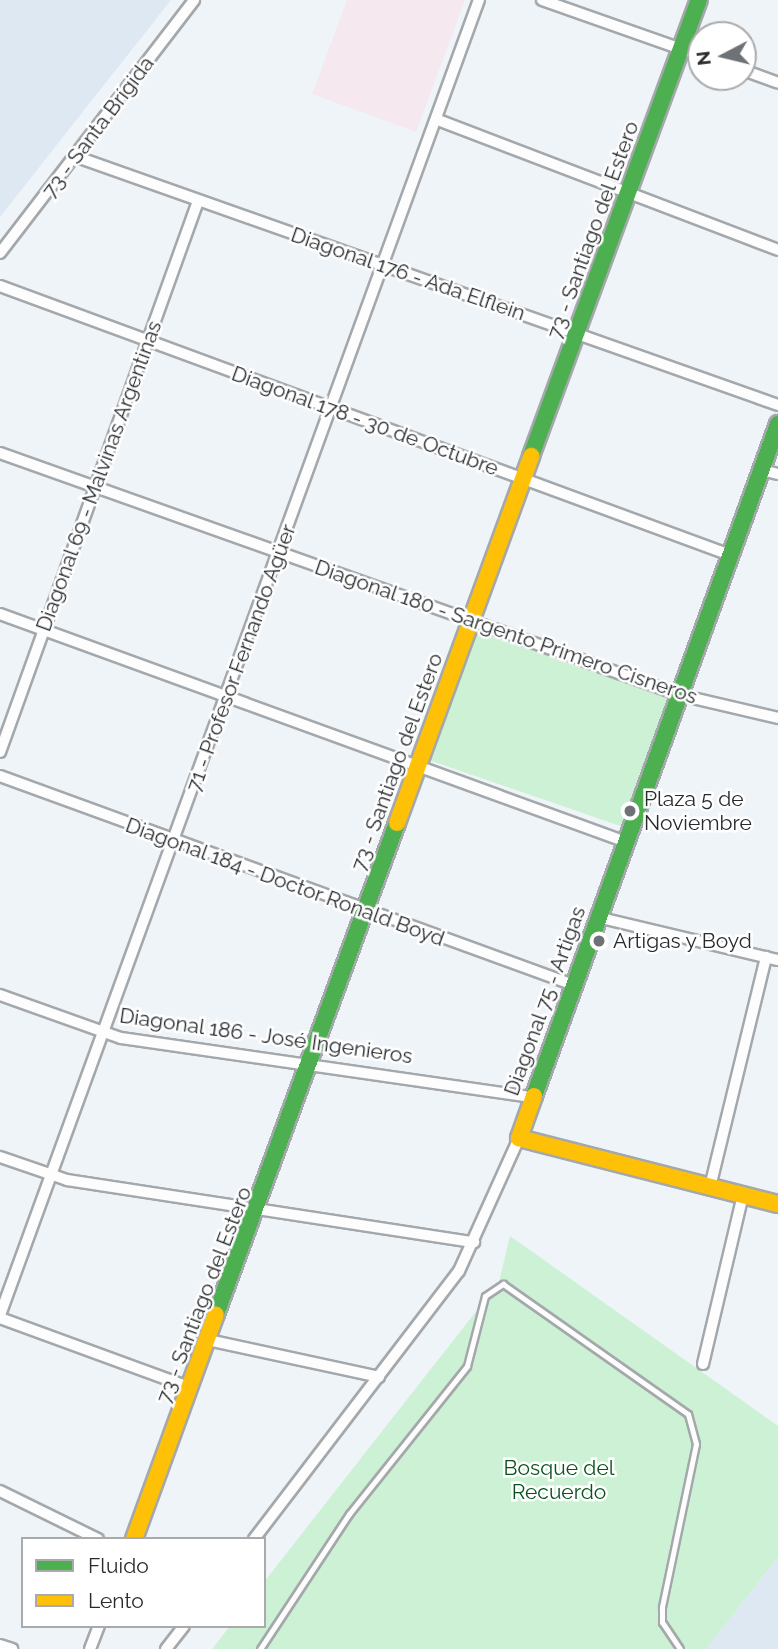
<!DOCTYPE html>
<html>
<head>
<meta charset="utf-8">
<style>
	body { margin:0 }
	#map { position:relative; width:778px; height:1649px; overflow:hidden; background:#eff4f9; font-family:Raleway,sans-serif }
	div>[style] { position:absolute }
	.built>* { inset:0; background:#dee8f3 }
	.education>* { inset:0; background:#f5e9ef }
	.green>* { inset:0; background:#ccf1d4; transform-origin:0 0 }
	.roads { filter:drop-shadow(2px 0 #a4a8ab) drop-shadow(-2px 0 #a4a8ab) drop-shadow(0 2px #a4a8ab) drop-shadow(0 -2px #a4a8ab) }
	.lane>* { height:5px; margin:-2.5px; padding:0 2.5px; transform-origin:2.5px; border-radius:2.5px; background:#fdfdfe }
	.street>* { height:10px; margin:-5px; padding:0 5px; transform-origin:5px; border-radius:5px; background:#fdfdfe }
	.fast>* { height:16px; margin:-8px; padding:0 8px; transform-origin:8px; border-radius:8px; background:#4caf50 }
	.slow>* { height:16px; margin:-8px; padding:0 8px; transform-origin:8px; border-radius:8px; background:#ffc107 }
	.dots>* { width:19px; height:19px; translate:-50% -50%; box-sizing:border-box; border:4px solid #fff; border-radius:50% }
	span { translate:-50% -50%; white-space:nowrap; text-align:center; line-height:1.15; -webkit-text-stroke:5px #fff; paint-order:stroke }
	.street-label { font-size:21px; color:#282b2e }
	.poi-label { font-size:21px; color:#282b2e }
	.left { translate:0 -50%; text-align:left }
	.park-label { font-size:21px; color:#0a521d }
	.legend { position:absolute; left:21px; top:1537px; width:245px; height:91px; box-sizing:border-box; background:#fff; border:2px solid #a9aaab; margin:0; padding:9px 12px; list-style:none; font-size:21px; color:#282b2e }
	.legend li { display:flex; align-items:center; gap:14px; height:35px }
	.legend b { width:35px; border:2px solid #a9aaab }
	.north { position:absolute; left:687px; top:21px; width:70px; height:70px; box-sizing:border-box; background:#fff; border:2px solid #a9aaab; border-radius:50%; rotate:263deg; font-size:19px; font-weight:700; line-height:28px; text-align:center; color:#282b2e }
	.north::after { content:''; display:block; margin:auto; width:24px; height:32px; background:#6e7175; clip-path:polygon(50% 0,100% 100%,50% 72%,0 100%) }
</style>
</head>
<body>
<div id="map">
	<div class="built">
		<i style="clip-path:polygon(0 0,171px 0,0 217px)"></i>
		<i style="clip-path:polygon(778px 1557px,778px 1649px,706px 1649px)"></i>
	</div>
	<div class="education">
		<i style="clip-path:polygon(347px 0,465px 0,416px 132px,312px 94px)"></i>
	</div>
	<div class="green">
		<i style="left:472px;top:629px;width:213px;height:138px;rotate:19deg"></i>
		<i style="clip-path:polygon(510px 1236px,778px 1426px,778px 1557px,706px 1649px,212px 1649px,230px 1626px,264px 1626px,264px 1582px,499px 1282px)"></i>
	</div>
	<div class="roads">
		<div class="lane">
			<i style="left:260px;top:1649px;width:162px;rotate:-56.6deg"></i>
			<i style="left:349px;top:1514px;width:189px;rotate:-51.4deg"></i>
			<i style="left:467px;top:1366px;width:72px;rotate:-75.6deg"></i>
			<i style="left:485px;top:1296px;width:22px;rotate:-34deg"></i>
			<i style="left:503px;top:1284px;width:226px;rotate:35.1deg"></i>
			<i style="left:688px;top:1414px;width:31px;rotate:75deg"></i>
			<i style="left:696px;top:1444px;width:167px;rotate:101.8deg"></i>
			<i style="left:662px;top:1607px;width:15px;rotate:90deg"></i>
			<i style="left:662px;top:1622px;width:32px;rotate:56deg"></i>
		</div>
		<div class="street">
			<i style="left:542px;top:0;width:169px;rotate:19.4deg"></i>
			<i style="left:743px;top:70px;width:37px;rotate:20deg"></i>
			<i style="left:438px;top:120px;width:364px;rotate:20.9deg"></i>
			<i style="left:77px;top:157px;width:744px;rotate:19.48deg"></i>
			<i style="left:0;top:253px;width:319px;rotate:-52.5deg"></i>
			<i style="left:0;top:286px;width:778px;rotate:20.23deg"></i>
			<i style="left:0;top:453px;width:722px;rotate:19.59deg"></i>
			<i style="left:680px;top:695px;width:101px;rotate:13.2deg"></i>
			<i style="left:762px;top:470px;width:16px;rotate:14deg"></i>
			<i style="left:0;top:614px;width:666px;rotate:20.01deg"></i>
			<i style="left:0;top:752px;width:585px;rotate:-70.23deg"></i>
			<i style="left:0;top:776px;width:608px;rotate:20.02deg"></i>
			<i style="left:597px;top:917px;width:186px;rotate:13.4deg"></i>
			<i style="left:0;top:995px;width:128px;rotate:19.6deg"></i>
			<i style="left:121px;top:1038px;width:415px;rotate:8.2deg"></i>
			<i style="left:0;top:1157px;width:71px;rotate:18.9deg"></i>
			<i style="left:67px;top:1180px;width:412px;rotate:8.7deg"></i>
			<i style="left:710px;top:1187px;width:237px;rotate:-76.3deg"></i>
			<i style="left:0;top:1315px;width:1400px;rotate:-69.99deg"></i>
			<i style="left:0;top:1318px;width:203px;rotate:20.1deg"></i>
			<i style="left:208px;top:1340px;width:175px;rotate:12.2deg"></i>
			<i style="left:703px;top:1364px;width:174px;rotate:-76.7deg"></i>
			<i style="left:0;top:1491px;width:109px;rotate:26.1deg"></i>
			<i style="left:254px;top:1539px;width:337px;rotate:-52.6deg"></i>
			<i style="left:459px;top:1271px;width:146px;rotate:-65.7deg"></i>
			<i style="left:0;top:1645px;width:13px;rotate:18deg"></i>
			<i style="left:90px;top:1649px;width:25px;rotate:-69deg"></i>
			<i style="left:166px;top:1649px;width:29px;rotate:-52deg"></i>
		</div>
		<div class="fast">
			<i style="left:531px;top:456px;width:486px;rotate:-69.8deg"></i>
			<i style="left:534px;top:1096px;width:715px;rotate:-70.04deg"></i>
			<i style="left:216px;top:1314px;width:523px;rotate:-69.76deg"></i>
		</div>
		<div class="slow">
			<i style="left:397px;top:823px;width:391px;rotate:-69.9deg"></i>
			<i style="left:534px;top:1096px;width:45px;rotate:109.7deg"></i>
			<i style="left:519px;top:1138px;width:267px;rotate:14.3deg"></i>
			<i style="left:134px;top:1539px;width:239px;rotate:-70deg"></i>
		</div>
	</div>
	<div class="dots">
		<i style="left:630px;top:811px;background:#6e7175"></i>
		<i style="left:599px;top:941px;background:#6e7175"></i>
	</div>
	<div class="street-label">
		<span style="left:98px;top:127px;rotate:-53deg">73 - Santa Brígida</span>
		<span style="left:593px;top:230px;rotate:-70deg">73 - Santiago del Estero</span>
		<span style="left:408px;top:274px;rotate:19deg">Diagonal 176 - Ada Elflein</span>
		<span style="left:365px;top:421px;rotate:20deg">Diagonal 178 - 30 de Octubre</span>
		<span style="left:99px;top:476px;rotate:-70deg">Diagonal 69 - Malvinas Argentinas</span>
		<span style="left:506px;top:632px;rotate:19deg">Diagonal 180 - Sargento Primero Cisneros</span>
		<span style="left:241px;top:658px;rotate:-70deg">71 - Profesor Fernando Agüer</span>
		<span style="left:397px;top:762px;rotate:-70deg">73 - Santiago del Estero</span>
		<span style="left:285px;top:882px;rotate:20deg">Diagonal 184 - Doctor Ronald Boyd</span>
		<span style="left:545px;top:1001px;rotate:-70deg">Diagonal 75 - Artigas</span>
		<span style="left:266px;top:1036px;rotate:8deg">Diagonal 186 - José Ingenieros</span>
		<span style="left:204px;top:1295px;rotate:-69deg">73 - Santiago del Estero</span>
	</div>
	<div class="poi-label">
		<span class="left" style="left:644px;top:811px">Plaza 5 de<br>Noviembre</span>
		<span class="left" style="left:613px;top:941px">Artigas y Boyd</span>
	</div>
	<div class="park-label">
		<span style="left:559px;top:1480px">Bosque del<br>Recuerdo</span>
	</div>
	<ul class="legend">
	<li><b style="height:9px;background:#4caf50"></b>Fluido</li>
	<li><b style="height:9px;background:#ffc107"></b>Lento</li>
	</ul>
	<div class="north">N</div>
</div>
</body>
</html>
